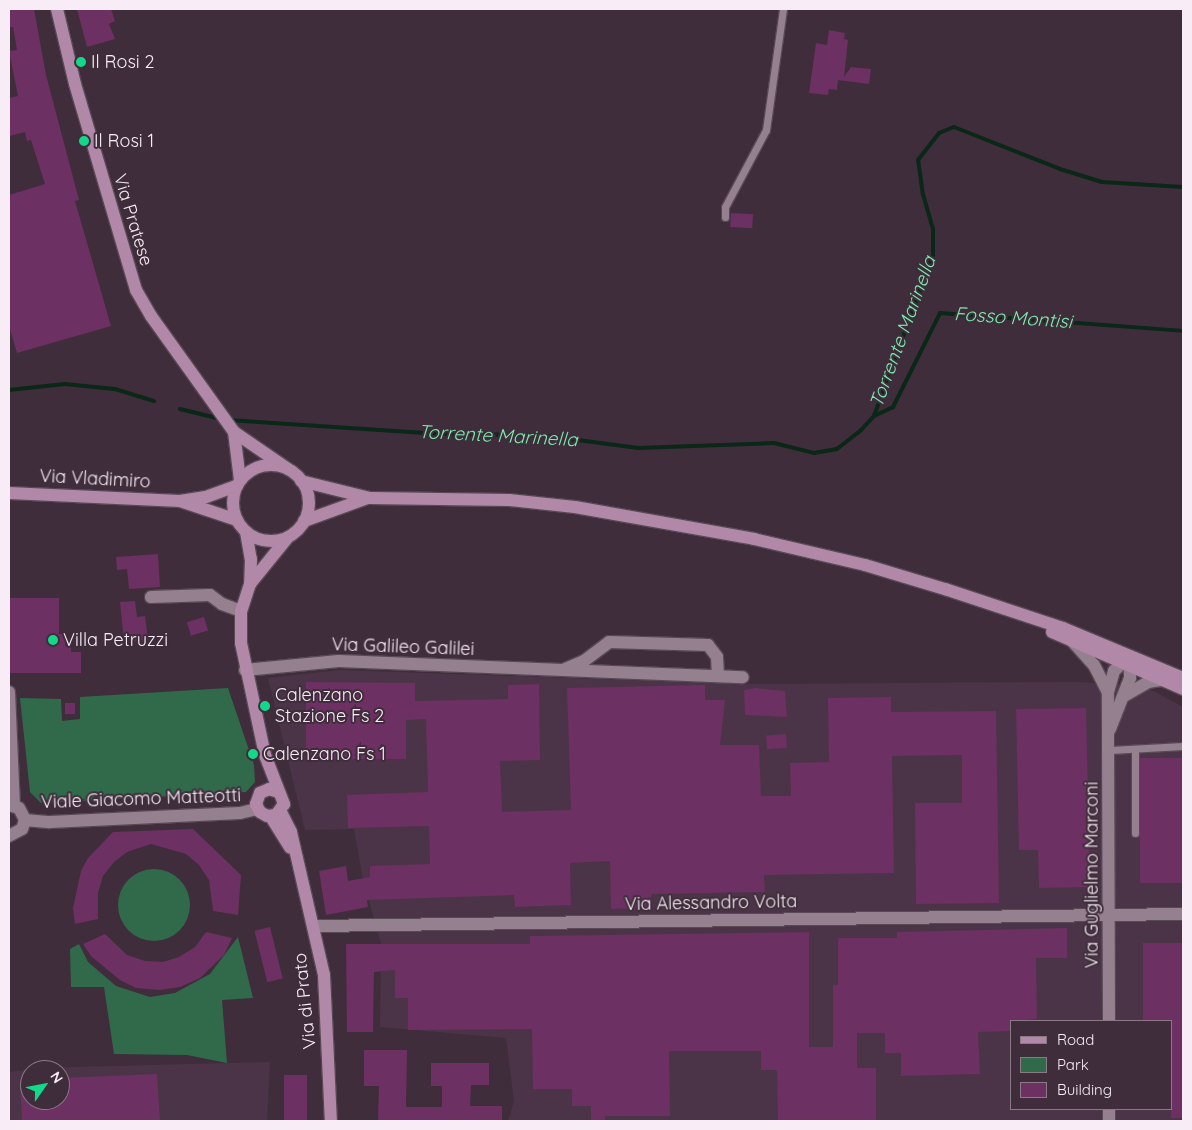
<!DOCTYPE html>
<html>
<head>
<meta charset="utf-8">
<style>
	body { margin:0 }
	#map { position:relative; width:1192px; height:1130px; overflow:hidden; background:#3f2d3b; font-family:Quicksand,sans-serif }
	div>[style] { position:absolute }
	.built>* { inset:0; background:#4b3447 }
	.green>* { inset:0; background:#306a4b }
	.round { border-radius:50% }
	.stream>* { height:4px; margin:-2px; padding:0 2px; transform-origin:2px; border-radius:2px; background:#0b2718 }
	.building>* { inset:0; background:#6c3062; transform-origin:0 0 }
	.roads { filter:drop-shadow(1px 0 #584955) drop-shadow(-1px 0 #584955) drop-shadow(0 1px #584955) drop-shadow(0 -1px #584955) }
	.lane>* { height:7px; margin:-3.5px; padding:0 3.5px; transform-origin:3.5px; border-radius:3.5px; background:#958090 }
	.street>* { height:12px; margin:-6px; padding:0 6px; transform-origin:6px; border-radius:6px; background:#958090 }
	.secondary>* { height:12px; margin:-6px; padding:0 6px; transform-origin:6px; border-radius:6px; background:#b188a8 }
	.secondary>.ring { margin:-6px; padding:0; box-sizing:content-box; background:none; border:12px solid #b188a8; border-radius:50% }
	.dots>* { width:14px; height:14px; translate:-50% -50%; box-sizing:border-box; border:2px solid #3f2d3b; border-radius:50% }
	span { translate:-50% -50%; white-space:nowrap; text-align:center; line-height:1.15; -webkit-text-stroke:4px #3f2d3b; paint-order:stroke }
	.poi-label { font-size:18px; color:#f8edf6 }
	.left { translate:0 -50%; text-align:left }
	.street-label { font-size:18px; color:#f8edf6 }
	.water-label { font-size:19px; color:#7aedae; font-style:italic }
	.frame { position:absolute; inset:0; border:10px solid #f8edf6; pointer-events:none }
	.legend { position:absolute; left:1010px; top:1020px; width:162px; height:90px; box-sizing:border-box; background:#3f2d3b; border:1px solid #897a86; margin:0; padding:6px 9px; list-style:none; font-size:15px; color:#f8edf6 }
	.legend li { display:flex; align-items:center; gap:10px; height:25px }
	.legend b { width:25px; border:1px solid #897a86 }
	.north { position:absolute; left:20px; top:1060px; width:50px; height:50px; box-sizing:border-box; background:#3f2d3b; border:1px solid #897a86; border-radius:50%; rotate:57deg; font-size:14px; font-weight:700; line-height:20px; text-align:center; color:#f8edf6 }
	.north::after { content:''; display:block; margin:auto; width:18px; height:22px; background:#12d98a; clip-path:polygon(50% 0,100% 100%,50% 72%,0 100%) }
</style>
</head>
<body>
<div id="map">
	<div class="built">
		<i style="clip-path:polygon(evenodd,340px 670px,744px 684px,1075px 682px,1144px 686px,1183px 707px,1183px 1121px,508px 1121px,514px 1101px,506px 1038px,380px 1027px,381px 943px,363px 879px,354px 829px,305px 830px,268px 678px,340px 670px,1011px 1021px,1171px 1021px,1171px 1109px,1011px 1109px,1011px 1021px)"></i>
		<i style="clip-path:polygon(evenodd,270px 1062px,267px 1121px,9px 1121px,9px 1072px,41px 1068px,270px 1062px,30px 1070px,60px 1070px,60px 1100px,30px 1100px,30px 1070px)"></i>
	</div>
	<div class="green">
		<i style="clip-path:polygon(228px 688px,254px 765px,255px 782px,246px 792px,41px 803px,30px 792px,20px 698px,61px 699px,62px 721px,80px 719px,80px 697px)"></i>
		<i class="round" style="left:118px;top:869px;width:72px;height:72px"></i>
		<i style="clip-path:polygon(238px 937px,253px 998px,222px 1000px,227px 1063px,187px 1055px,114px 1054px,104px 987px,71px 987px,70px 949px,79px 944px,88px 962px,116px 986px,150px 997px,175px 993px,210px 974px)"></i>
	</div>
	<div class="stream">
		<i style="left:9px;top:390px;width:56px;rotate:-6.1deg"></i>
		<i style="left:65px;top:384px;width:50px;rotate:5.7deg"></i>
		<i style="left:115px;top:389px;width:41px;rotate:17.1deg"></i>
		<i style="left:180px;top:409px;width:42px;rotate:13.7deg"></i>
		<i style="left:874px;top:416px;width:21px;rotate:-25deg"></i>
		<i style="left:893px;top:407px;width:105px;rotate:-63.4deg"></i>
		<i style="left:940px;top:313px;width:244px;rotate:4.2deg"></i>
		<i style="left:228px;top:420px;width:213px;rotate:3.8deg"></i>
		<i style="left:441px;top:434px;width:99px;rotate:0.6deg"></i>
		<i style="left:540px;top:435px;width:99px;rotate:7.6deg"></i>
		<i style="left:638px;top:448px;width:136px;rotate:-2.1deg"></i>
		<i style="left:774px;top:443px;width:41px;rotate:14deg"></i>
		<i style="left:814px;top:453px;width:23px;rotate:-10deg"></i>
		<i style="left:837px;top:449px;width:31px;rotate:-38deg"></i>
		<i style="left:861px;top:430px;width:19px;rotate:-47deg"></i>
		<i style="left:874px;top:416px;width:171px;rotate:-69.9deg"></i>
		<i style="left:933px;top:255px;width:26px;rotate:-90deg"></i>
		<i style="left:933px;top:229px;width:35px;rotate:-106deg"></i>
		<i style="left:923px;top:195px;width:35px;rotate:-98deg"></i>
		<i style="left:918px;top:160px;width:34px;rotate:-52deg"></i>
		<i style="left:939px;top:133px;width:16px;rotate:-22deg"></i>
		<i style="left:954px;top:127px;width:114px;rotate:21.6deg"></i>
		<i style="left:1060px;top:169px;width:44px;rotate:17.2deg"></i>
		<i style="left:1102px;top:182px;width:81px;rotate:3.5deg"></i>
	</div>
	<div class="building">
		<i style="clip-path:polygon(9px 9px,34px 9px,46px 75px,79px 200px,75px 201px,111px 326px,17px 353px,9px 326px,9px 195px,45px 184px,31px 140px,27px 141px,25px 132px,9px 136px,9px 98px,18px 96px,9px 51px,17px 50px,13px 27px,9px 27px)"></i>
		<i style="clip-path:polygon(77px 9px,111px 9px,115px 21px,109px 24px,115px 39px,87px 47px)"></i>
		<i style="clip-path:polygon(829px 30px,845px 33px,844px 39px,848px 40px,844px 77px,851px 67px,871px 69px,869px 84px,838px 80px,837px 90px,829px 89px,828px 95px,809px 93px,816px 43px,827px 45px)"></i>
		<i style="left:731px;top:213px;width:22px;height:14px;rotate:3deg"></i>
		<i style="clip-path:polygon(158px 554px,160px 587px,129px 589px,127px 569px,117px 570px,116px 557px)"></i>
		<i style="clip-path:polygon(9px 598px,59px 598px,59px 634px,65px 634px,65px 646px,71px 646px,71px 652px,81px 652px,81px 673px,9px 673px)"></i>
		<i style="clip-path:polygon(135px 601px,137px 617px,145px 616px,148px 640px,124px 642px,120px 602px)"></i>
		<i style="left:204px;top:617px;width:14px;height:18px;rotate:73deg"></i>
		<i style="clip-path:polygon(306px 682px,415px 683px,415px 701px,508px 699px,508px 685px,539px 684px,540px 760px,500px 761px,502px 812px,571px 810px,567px 688px,705px 685px,705px 700px,725px 700px,720px 745px,759px 745px,761px 796px,791px 796px,790px 763px,829px 762px,828px 698px,891px 697px,891px 712px,996px 711px,999px 903px,916px 904px,915px 803px,962px 803px,962px 755px,892px 756px,894px 873px,764px 875px,765px 892px,652px 894px,647px 908px,611px 909px,610px 861px,570px 863px,571px 905px,515px 907px,514px 895px,367px 900px,368px 907px,326px 915px,319px 871px,346px 866px,348px 881px,370px 877px,370px 866px,430px 864px,429px 826px,348px 828px,347px 795px,428px 792px,426px 719px,406px 720px,406px 759px,306px 759px)"></i>
		<i style="clip-path:polygon(755px 688px,785px 691px,787px 717px,745px 715px,744px 690px)"></i>
		<i style="left:75px;top:703px;width:11px;height:10px;rotate:90deg"></i>
		<i style="clip-path:polygon(1086px 708px,1090px 887px,1039px 888px,1038px 850px,1019px 850px,1016px 709px)"></i>
		<i style="left:786px;top:734px;width:14px;height:20px;rotate:86deg"></i>
		<i style="left:1140px;top:758px;width:43px;height:125px"></i>
		<i style="clip-path:polygon(193px 829px,241px 875px,238px 915px,213px 911px,209px 880px,199px 865px,186px 854px,151px 844px,127px 852px,114px 862px,103px 876px,98px 893px,98px 919px,75px 924px,73px 908px,81px 871px,88px 858px,113px 832px)"></i>
		<i style="left:270px;top:927px;width:53px;height:16px;rotate:76deg"></i>
		<i style="clip-path:polygon(1067px 928px,1067px 958px,1036px 958px,1037px 1019px,1011px 1021px,1011px 1031px,978px 1032px,980px 1074px,901px 1076px,901px 1053px,885px 1053px,885px 1033px,857px 1033px,857px 1068px,876px 1068px,876px 1121px,778px 1121px,777px 1070px,761px 1070px,761px 1051px,669px 1051px,670px 1116px,605px 1116px,605px 1121px,591px 1121px,591px 1106px,572px 1106px,572px 1089px,533px 1089px,532px 1029px,408px 1030px,408px 998px,395px 998px,395px 970px,374px 972px,373px 1032px,347px 1032px,346px 944px,530px 944px,530px 936px,809px 932px,809px 1047px,833px 1047px,833px 985px,838px 985px,838px 938px,897px 938px,897px 932px)"></i>
		<i style="clip-path:polygon(206px 932px,232px 938px,224px 955px,200px 978px,180px 987px,160px 990px,136px 988px,120px 980px,91px 956px,83px 944px,105px 934px,127px 955px,145px 961px,163px 962px,179px 957px,195px 947px)"></i>
		<i style="clip-path:polygon(1143px 943px,1183px 943px,1183px 1118px,1171px 1118px,1171px 1021px,1143px 1021px)"></i>
		<i style="clip-path:polygon(364px 1050px,407px 1050px,406px 1107px,442px 1107px,442px 1086px,431px 1086px,431px 1063px,489px 1063px,489px 1085px,471px 1085px,470px 1106px,502px 1106px,502px 1121px,378px 1121px,379px 1086px,364px 1086px)"></i>
		<i style="clip-path:polygon(157px 1074px,160px 1121px,22px 1121px,20px 1080px,30px 1080px,30px 1100px,60px 1100px,60px 1078px)"></i>
		<i style="left:284px;top:1075px;width:23px;height:46px"></i>
	</div>
	<div class="roads">
		<div class="lane">
			<i style="left:725px;top:217px;width:10px;rotate:-90deg"></i>
			<i style="left:725px;top:207px;width:87px;rotate:-62deg"></i>
			<i style="left:766px;top:130px;width:122px;rotate:-82deg"></i>
			<i style="left:1110px;top:750px;width:73px;rotate:-3.1deg"></i>
			<i style="left:1135px;top:833px;width:84px;rotate:-90deg"></i>
		</div>
		<div class="street">
			<i style="left:151px;top:597px;width:59px;rotate:-1.9deg"></i>
			<i style="left:210px;top:595px;width:15px;rotate:37deg"></i>
			<i style="left:222px;top:604px;width:20px;rotate:20deg"></i>
			<i style="left:1073px;top:642px;width:31px;rotate:48deg"></i>
			<i style="left:1094px;top:665px;width:30px;rotate:63deg"></i>
			<i style="left:565px;top:669px;width:21px;rotate:-23deg"></i>
			<i style="left:584px;top:661px;width:31px;rotate:-37deg"></i>
			<i style="left:609px;top:642px;width:99px;rotate:1.7deg"></i>
			<i style="left:708px;top:645px;width:15px;rotate:53deg"></i>
			<i style="left:717px;top:657px;width:19px;rotate:87deg"></i>
			<i style="left:245px;top:670px;width:94px;rotate:-5.5deg"></i>
			<i style="left:339px;top:661px;width:404px;rotate:2.3deg"></i>
			<i style="left:9px;top:692px;width:113px;rotate:87.5deg"></i>
			<i style="left:1124px;top:696px;width:28px;rotate:-30deg"></i>
			<i style="left:1148px;top:682px;width:15px;rotate:-8deg"></i>
			<i style="left:9px;top:805px;width:10px;rotate:17deg"></i>
			<i style="left:19px;top:808px;width:13px;rotate:63deg"></i>
			<i style="left:25px;top:820px;width:9px;rotate:108deg"></i>
			<i style="left:22px;top:829px;width:15px;rotate:152deg"></i>
			<i style="left:25px;top:820px;width:25px;rotate:5deg"></i>
			<i style="left:50px;top:822px;width:190px;rotate:-2.7deg"></i>
			<i style="left:240px;top:813px;width:18px;rotate:-13deg"></i>
			<i style="left:313px;top:926px;width:870px;rotate:-0.79deg"></i>
			<i style="left:1109px;top:1021px;width:329px;rotate:-90.2deg"></i>
			<i style="left:1108px;top:692px;width:22px;rotate:-74deg"></i>
			<i style="left:1114px;top:671px;width:21px;rotate:-45deg"></i>
			<i style="left:1129px;top:656px;width:22px;rotate:87deg"></i>
			<i style="left:1130px;top:678px;width:55px;rotate:111.4deg"></i>
			<i style="left:1109px;top:1121px;width:12px;rotate:-90deg"></i>
		</div>
		<div class="secondary">
			<i style="left:57px;top:9px;width:77px;rotate:76.5deg"></i>
			<i style="left:75px;top:84px;width:215px;rotate:73.5deg"></i>
			<i style="left:136px;top:290px;width:30px;rotate:60deg"></i>
			<i style="left:151px;top:316px;width:143px;rotate:54.4deg"></i>
			<i style="left:234px;top:432px;width:65px;rotate:34.4deg"></i>
			<i style="left:234px;top:432px;width:48px;rotate:82.9deg"></i>
			<i class="ring" style="left:233px;top:465px;width:64px;height:64px"></i>
			<i style="left:301px;top:481px;width:70px;rotate:14deg"></i>
			<i style="left:369px;top:498px;width:140px;rotate:0.8deg"></i>
			<i style="left:509px;top:500px;width:66px;rotate:6.1deg"></i>
			<i style="left:575px;top:507px;width:182px;rotate:10.1deg"></i>
			<i style="left:754px;top:539px;width:114px;rotate:13.2deg"></i>
			<i style="left:865px;top:565px;width:84px;rotate:16.7deg"></i>
			<i style="left:945px;top:589px;width:124px;rotate:18.3deg"></i>
			<i style="left:1063px;top:628px;width:130px;rotate:22.6deg"></i>
			<i style="left:9px;top:493px;width:171px;rotate:2.7deg"></i>
			<i style="left:180px;top:501px;width:26px;rotate:-9deg"></i>
			<i style="left:206px;top:497px;width:33px;rotate:-20deg"></i>
			<i style="left:180px;top:501px;width:60px;rotate:18.4deg"></i>
			<i style="left:304px;top:521px;width:68px;rotate:-19.8deg"></i>
			<i style="left:246px;top:532px;width:27px;rotate:80deg"></i>
			<i style="left:251px;top:559px;width:25px;rotate:92deg"></i>
			<i style="left:250px;top:584px;width:28px;rotate:108deg"></i>
			<i style="left:241px;top:611px;width:32px;rotate:90deg"></i>
			<i style="left:241px;top:643px;width:115px;rotate:77.9deg"></i>
			<i style="left:265px;top:755px;width:53px;rotate:68.8deg"></i>
			<i style="left:284px;top:804px;width:14px;rotate:126deg"></i>
			<i style="left:276px;top:815px;width:9px;rotate:174deg"></i>
			<i style="left:267px;top:816px;width:8px;rotate:-150deg"></i>
			<i style="left:260px;top:812px;width:9px;rotate:-117deg"></i>
			<i style="left:256px;top:804px;width:12px;rotate:-70deg"></i>
			<i style="left:260px;top:793px;width:10px;rotate:-24deg"></i>
			<i style="left:269px;top:789px;width:9px;rotate:18deg"></i>
			<i style="left:250px;top:584px;width:60px;rotate:-51deg"></i>
			<i style="left:1052px;top:632px;width:143px;rotate:23.5deg"></i>
			<i style="left:281px;top:812px;width:22px;rotate:63deg"></i>
			<i style="left:291px;top:832px;width:147px;rotate:77deg"></i>
			<i style="left:324px;top:975px;width:146px;rotate:87.3deg"></i>
			<i style="left:271px;top:817px;width:36px;rotate:58deg"></i>
		</div>
	</div>
	<div class="dots">
		<i style="left:81px;top:62px;background:#12d98a"></i>
		<i style="left:84px;top:141px;background:#12d98a"></i>
		<i style="left:53px;top:640px;background:#12d98a"></i>
		<i style="left:265px;top:706px;background:#12d98a"></i>
		<i style="left:253px;top:754px;background:#12d98a"></i>
	</div>
	<div class="poi-label">
		<span class="left" style="left:91px;top:62px">Il Rosi 2</span>
		<span class="left" style="left:94px;top:141px">Il Rosi 1</span>
		<span class="left" style="left:63px;top:640px">Villa Petruzzi</span>
		<span class="left" style="left:275px;top:706px">Calenzano<br>Stazione Fs 2</span>
		<span class="left" style="left:263px;top:754px">Calenzano Fs 1</span>
	</div>
	<div class="street-label">
		<span style="left:133px;top:220px;rotate:73deg">Via Pratese</span>
		<span style="left:95px;top:479px;rotate:3deg">Via Vladimiro</span>
		<span style="left:403px;top:647px;rotate:2deg">Via Galileo Galilei</span>
		<span style="left:141px;top:799px;rotate:-2deg">Viale Giacomo Matteotti</span>
		<span style="left:1092px;top:875px;rotate:-90deg">Via Guglielmo Marconi</span>
		<span style="left:711px;top:903px;rotate:-1deg">Via Alessandro Volta</span>
		<span style="left:305px;top:1001px;rotate:-96deg">Via di Prato</span>
	</div>
	<div class="water-label">
		<span style="left:1013px;top:318px;rotate:4deg">Fosso Montisi</span>
		<span style="left:903px;top:332px;rotate:-70deg">Torrente Marinella</span>
		<span style="left:498px;top:436px;rotate:3deg">Torrente Marinella</span>
	</div>
	<div class="frame"></div>
	<ul class="legend">
	<li><b style="height:6px;background:#b188a8"></b>Road</li>
	<li><b style="height:14px;background:#306a4b"></b>Park</li>
	<li><b style="height:14px;background:#6c3062"></b>Building</li>
	</ul>
	<div class="north">N</div>
</div>
</body>
</html>
